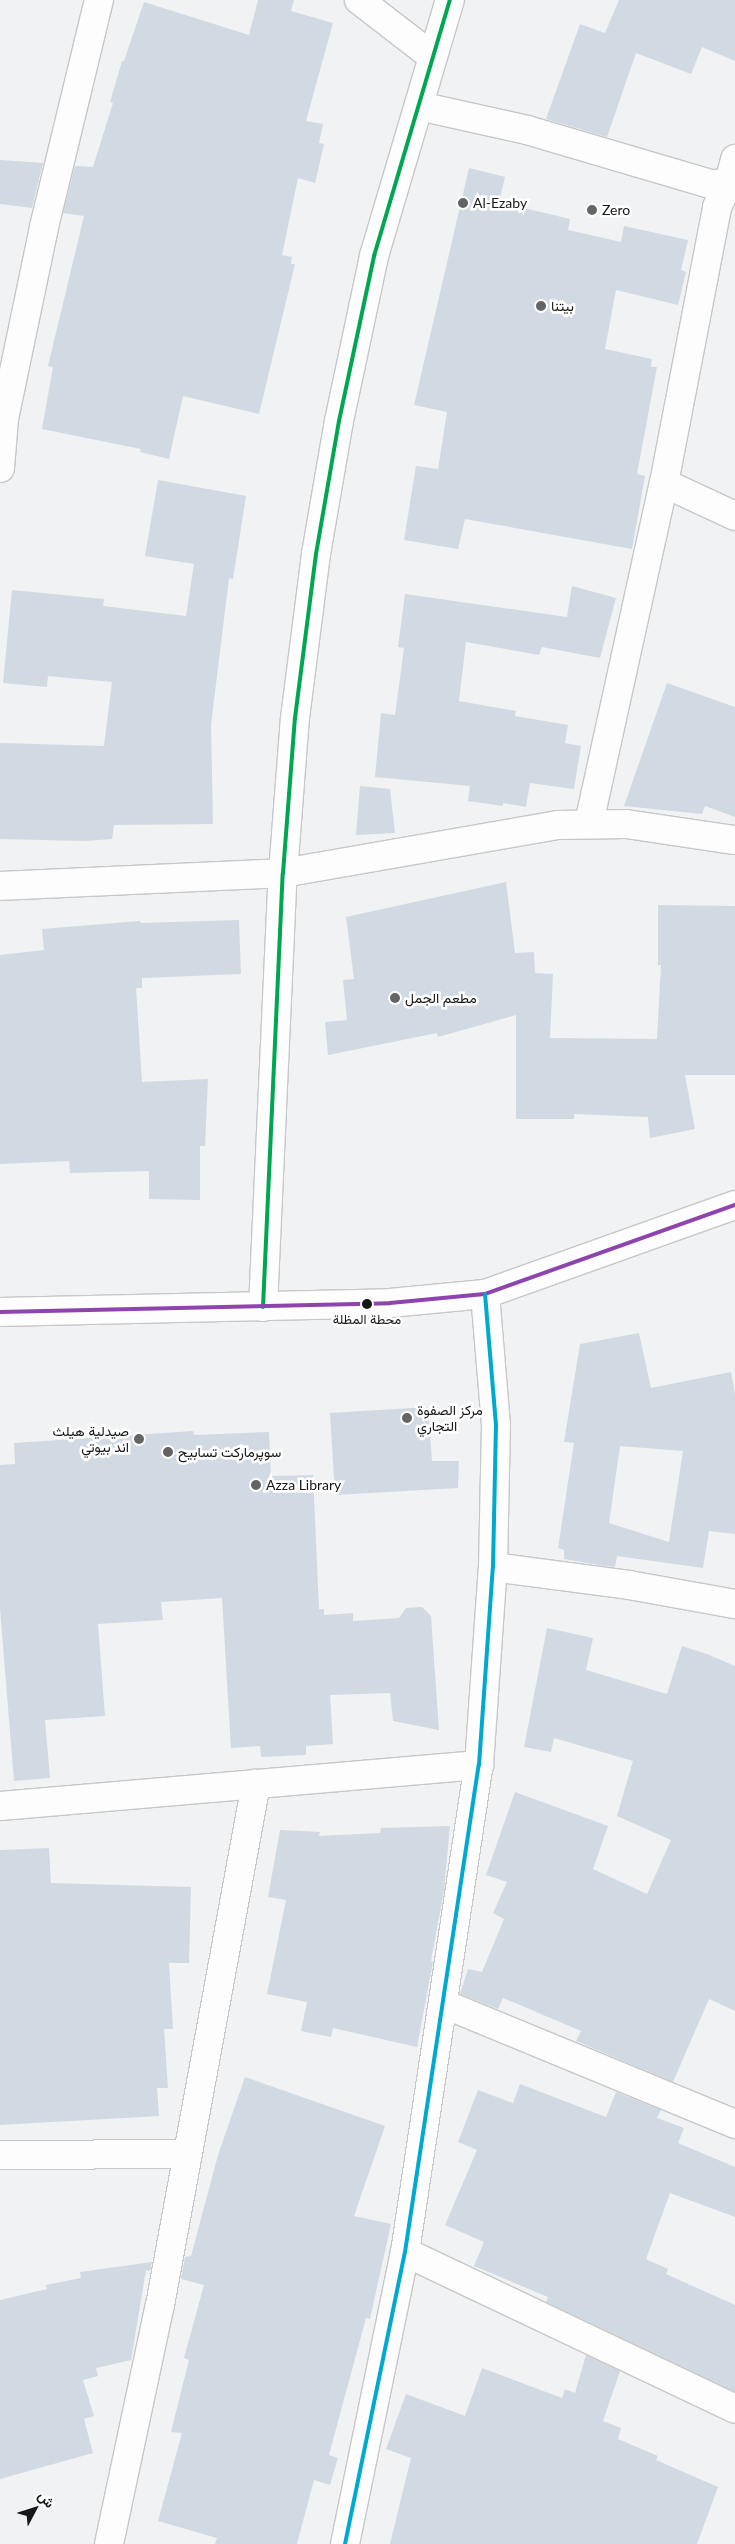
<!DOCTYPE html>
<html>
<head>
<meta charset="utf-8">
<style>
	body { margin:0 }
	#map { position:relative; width:735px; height:2544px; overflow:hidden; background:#f0f2f3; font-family:Lato,Vazirmatn,sans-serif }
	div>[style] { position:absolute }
	.building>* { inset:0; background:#d1dae2 }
	.roads { filter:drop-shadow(1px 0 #c6c7c8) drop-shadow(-1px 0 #c6c7c8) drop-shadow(0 1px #c6c7c8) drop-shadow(0 -1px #c6c7c8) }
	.street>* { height:28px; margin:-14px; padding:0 14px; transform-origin:14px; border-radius:14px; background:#fdfdfd }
	.secondary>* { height:28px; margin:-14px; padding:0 14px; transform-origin:14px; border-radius:14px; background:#fdfdfd }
	.bus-1>* { height:4px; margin:-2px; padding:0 2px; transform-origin:2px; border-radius:2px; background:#00a651 }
	.bus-2>* { height:4px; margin:-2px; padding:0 2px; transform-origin:2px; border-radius:2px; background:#8e44ad }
	.bus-3>* { height:4px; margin:-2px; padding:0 2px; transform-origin:2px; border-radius:2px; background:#00a9ce }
	.dots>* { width:14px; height:14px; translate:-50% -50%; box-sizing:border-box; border:2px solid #fff; border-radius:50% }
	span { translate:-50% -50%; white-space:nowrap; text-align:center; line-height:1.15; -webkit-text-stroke:5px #fff; paint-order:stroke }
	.bus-label { font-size:13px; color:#161718 }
	.poi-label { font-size:14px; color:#161718 }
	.left { translate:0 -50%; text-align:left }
	.right { translate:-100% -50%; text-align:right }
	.north { position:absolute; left:10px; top:2484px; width:50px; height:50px; -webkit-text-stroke:4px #fff; paint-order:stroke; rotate:50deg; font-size:14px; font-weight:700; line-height:20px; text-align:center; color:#161718 }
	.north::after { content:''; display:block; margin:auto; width:18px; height:22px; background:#161718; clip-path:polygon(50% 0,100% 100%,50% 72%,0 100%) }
</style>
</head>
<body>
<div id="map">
	<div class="building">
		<i style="clip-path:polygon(258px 0,294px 0,291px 11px,333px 23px,306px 121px,323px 124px,319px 143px,324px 144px,315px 183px,298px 178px,282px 255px,292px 257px,291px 264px,295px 264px,259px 414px,183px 396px,169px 459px,140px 452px,141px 449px,42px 429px,53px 367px,48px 366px,84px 216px,63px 213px,75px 166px,93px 167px,113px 103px,110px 102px,122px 61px,124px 61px,144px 2px,249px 35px)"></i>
		<i style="clip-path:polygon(619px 0,735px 0,735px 61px,702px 47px,691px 74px,636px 53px,607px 137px,546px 119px,580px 24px,605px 33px)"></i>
		<i style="clip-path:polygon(0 160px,43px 163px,32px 208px,0 204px)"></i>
		<i style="clip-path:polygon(469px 168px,505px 177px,499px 202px,570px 219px,568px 230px,621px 242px,624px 226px,688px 240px,681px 270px,686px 272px,678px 305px,616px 290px,605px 349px,652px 359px,651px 367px,657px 367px,637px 474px,645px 476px,632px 549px,465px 519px,458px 549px,404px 540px,416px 466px,438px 469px,447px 412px,414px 405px)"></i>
		<i style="clip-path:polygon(158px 480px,246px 496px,233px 579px,229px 578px,211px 725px,213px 824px,114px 825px,112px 839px,84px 841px,0 839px,0 743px,104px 746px,112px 682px,48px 676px,47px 687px,3px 683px,12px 590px,104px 599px,103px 606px,186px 616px,194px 564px,145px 556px)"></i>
		<i style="clip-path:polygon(572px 586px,616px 598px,600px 658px,542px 647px,539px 655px,466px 642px,459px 701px,516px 711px,515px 716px,568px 725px,565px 743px,581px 746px,574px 789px,530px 783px,526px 807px,503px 803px,503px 806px,468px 801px,470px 786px,375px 777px,381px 713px,395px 715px,404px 648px,398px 647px,405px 594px,567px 617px)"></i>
		<i style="clip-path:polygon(667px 683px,735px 707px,735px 817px,705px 806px,702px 814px,624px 806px)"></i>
		<i style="clip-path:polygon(360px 786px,390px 789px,395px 833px,356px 835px)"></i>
		<i style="clip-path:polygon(506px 882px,515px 953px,534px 952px,535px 973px,553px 974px,550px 1038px,657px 1039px,661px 965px,658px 965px,658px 905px,735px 906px,735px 1075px,685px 1075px,695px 1129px,650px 1138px,648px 1117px,574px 1114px,574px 1119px,516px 1119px,516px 1015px,438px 1037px,437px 1033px,328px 1055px,325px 1022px,347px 1020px,343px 980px,354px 979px,346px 917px)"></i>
		<i style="clip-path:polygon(239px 920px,241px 974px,142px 978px,142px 988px,136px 988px,142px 1082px,208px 1079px,205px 1146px,200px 1146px,200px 1200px,149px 1199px,149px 1171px,70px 1173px,69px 1161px,0 1164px,0 955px,44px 950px,42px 929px,140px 921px,141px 923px)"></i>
		<i style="clip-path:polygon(evenodd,639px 1333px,651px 1388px,731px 1372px,735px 1394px,735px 1534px,709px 1531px,703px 1568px,617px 1556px,615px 1567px,598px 1565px,564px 1559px,564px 1550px,558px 1548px,574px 1443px,564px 1442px,580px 1344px,639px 1333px,620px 1446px,683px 1451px,669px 1542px,609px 1523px,620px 1446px)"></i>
		<i style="clip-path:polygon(428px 1407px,432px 1461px,459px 1461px,458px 1488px,335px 1495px,330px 1413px)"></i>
		<i style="clip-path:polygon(193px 1431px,194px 1435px,269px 1432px,271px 1476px,313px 1475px,319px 1609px,324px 1609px,324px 1615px,353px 1613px,353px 1621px,399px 1618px,406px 1608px,422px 1607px,431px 1616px,439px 1730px,393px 1721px,390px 1693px,330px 1695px,333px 1744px,306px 1746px,306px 1755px,261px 1757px,260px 1746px,231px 1748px,222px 1598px,161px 1602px,163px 1620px,98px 1624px,105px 1716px,45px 1720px,50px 1778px,14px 1781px,0 1609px,0 1465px,15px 1464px,14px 1443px)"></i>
		<i style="clip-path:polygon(547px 1628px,593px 1638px,586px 1670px,667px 1694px,682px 1646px,707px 1654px,735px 1666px,735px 2011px,709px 1999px,673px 2082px,576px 2041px,581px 2031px,503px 1998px,498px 2009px,460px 1994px,468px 1969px,482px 1972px,504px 1919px,493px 1913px,507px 1882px,486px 1875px,515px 1792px,608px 1826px,593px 1869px,647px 1894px,671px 1840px,617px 1816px,633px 1761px,554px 1738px,551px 1752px,524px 1747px)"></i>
		<i style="clip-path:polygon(450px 1826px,444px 1890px,431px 1961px,433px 1962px,417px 2047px,333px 2028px,331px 2037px,301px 2031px,307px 2002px,267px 1994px,286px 1900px,268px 1897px,280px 1830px,320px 1832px,319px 1836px,380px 1833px,381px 1828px)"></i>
		<i style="clip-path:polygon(49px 1848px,51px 1883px,191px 1887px,189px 1963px,169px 1963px,173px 2029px,164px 2029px,168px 2088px,157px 2088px,159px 2116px,0 2125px,0 1850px)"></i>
		<i style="clip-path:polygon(245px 2077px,385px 2126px,354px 2216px,391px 2224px,370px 2319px,366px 2318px,329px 2455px,338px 2458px,330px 2485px,314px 2480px,297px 2544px,215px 2544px,217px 2538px,158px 2521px,182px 2433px,171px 2432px,189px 2360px,184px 2358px,204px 2285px,181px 2279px,185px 2257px,191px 2256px,218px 2155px)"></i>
		<i style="clip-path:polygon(520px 2084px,606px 2117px,616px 2092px,661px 2110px,657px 2118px,684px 2128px,678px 2143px,735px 2167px,735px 2217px,670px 2193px,646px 2259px,668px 2269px,666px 2274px,735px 2305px,735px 2392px,546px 2302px,548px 2297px,474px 2266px,484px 2242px,445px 2225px,477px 2150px,458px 2142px,478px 2090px,513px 2103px)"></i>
		<i style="clip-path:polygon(152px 2262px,150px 2271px,146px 2270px,131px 2360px,96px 2368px,98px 2376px,83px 2380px,94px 2416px,84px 2419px,93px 2453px,0 2479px,0 2300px,47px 2289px,46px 2285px,81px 2278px,80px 2272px)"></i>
		<i style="clip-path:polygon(586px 2355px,620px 2371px,603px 2421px,621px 2428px,618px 2439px,658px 2456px,656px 2460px,718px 2487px,697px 2544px,390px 2544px,411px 2458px,386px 2449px,406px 2394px,465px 2416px,482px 2368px,562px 2398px,565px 2389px,575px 2393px)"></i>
	</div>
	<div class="roads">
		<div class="street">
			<i style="left:359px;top:0;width:93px;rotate:37.6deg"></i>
			<i style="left:419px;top:106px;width:111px;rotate:12.5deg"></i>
			<i style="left:527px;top:130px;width:192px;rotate:16.4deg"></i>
			<i style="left:711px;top:184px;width:24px;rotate:-2deg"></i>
			<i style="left:0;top:468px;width:49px;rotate:-85.3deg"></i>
			<i style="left:4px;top:419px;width:196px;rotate:-78.2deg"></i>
			<i style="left:44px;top:227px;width:234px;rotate:-76.4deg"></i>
			<i style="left:664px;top:483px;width:78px;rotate:24.9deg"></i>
			<i style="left:589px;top:823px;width:348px;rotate:-77.6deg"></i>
			<i style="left:664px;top:483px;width:281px;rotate:-79.1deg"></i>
			<i style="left:717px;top:207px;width:28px;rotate:-64deg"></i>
			<i style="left:729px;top:182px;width:24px;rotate:-75deg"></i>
			<i style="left:0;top:886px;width:283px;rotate:-2.6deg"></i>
			<i style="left:283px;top:873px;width:279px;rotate:-9.9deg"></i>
			<i style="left:558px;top:825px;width:68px;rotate:-0.8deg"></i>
			<i style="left:626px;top:824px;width:110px;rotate:8.4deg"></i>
			<i style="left:493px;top:1567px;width:137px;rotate:7.5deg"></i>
			<i style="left:629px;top:1585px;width:108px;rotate:10.2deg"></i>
			<i style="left:0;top:1806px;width:481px;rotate:-4.9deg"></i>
			<i style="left:444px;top:2004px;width:315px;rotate:22.4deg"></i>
			<i style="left:0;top:2155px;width:187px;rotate:-0.3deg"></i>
			<i style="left:405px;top:2252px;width:365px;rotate:25.4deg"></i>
			<i style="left:109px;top:2544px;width:244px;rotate:-78deg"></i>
			<i style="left:160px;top:2305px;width:530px;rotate:-79.56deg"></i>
			<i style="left:345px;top:2544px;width:298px;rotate:-78.4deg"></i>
			<i style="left:405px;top:2252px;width:493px;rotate:-81.4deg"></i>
			<i style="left:479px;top:1765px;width:198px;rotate:-86deg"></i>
			<i style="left:493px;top:1567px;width:142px;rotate:-88.8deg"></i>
			<i style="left:496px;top:1425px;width:131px;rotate:-94.8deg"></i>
		</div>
		<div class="secondary">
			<i style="left:263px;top:1307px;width:434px;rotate:-87.4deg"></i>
			<i style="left:283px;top:873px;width:155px;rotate:-85.6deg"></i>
			<i style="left:295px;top:718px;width:165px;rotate:-82.7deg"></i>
			<i style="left:316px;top:554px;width:135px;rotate:-80.2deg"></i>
			<i style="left:339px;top:421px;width:169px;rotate:-78deg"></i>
			<i style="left:374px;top:256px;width:267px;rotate:-73.5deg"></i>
			<i style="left:0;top:1312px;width:390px;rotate:-1.3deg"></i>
			<i style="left:390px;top:1303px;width:95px;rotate:-5.4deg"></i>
			<i style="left:485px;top:1294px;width:265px;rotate:-19.6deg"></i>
		</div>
	</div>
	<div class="bus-1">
		<i style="left:263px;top:1307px;width:434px;rotate:-87.4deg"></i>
		<i style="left:283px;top:873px;width:155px;rotate:-85.6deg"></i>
		<i style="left:295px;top:718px;width:165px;rotate:-82.7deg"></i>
		<i style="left:316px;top:554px;width:135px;rotate:-80.2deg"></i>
		<i style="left:339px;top:421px;width:169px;rotate:-78deg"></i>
		<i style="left:374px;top:256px;width:267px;rotate:-73.5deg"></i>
	</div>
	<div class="bus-2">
		<i style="left:0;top:1312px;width:390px;rotate:-1.3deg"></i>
		<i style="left:390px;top:1303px;width:95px;rotate:-5.4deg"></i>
		<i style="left:485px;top:1294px;width:265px;rotate:-19.6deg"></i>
	</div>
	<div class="bus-3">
		<i style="left:345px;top:2544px;width:298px;rotate:-78.4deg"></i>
		<i style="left:405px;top:2252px;width:493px;rotate:-81.4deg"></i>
		<i style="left:479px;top:1765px;width:198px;rotate:-86deg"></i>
		<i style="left:493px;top:1567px;width:142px;rotate:-88.8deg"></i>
		<i style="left:496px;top:1425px;width:131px;rotate:-94.8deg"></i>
	</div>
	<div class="dots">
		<i style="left:463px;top:203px;background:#626465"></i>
		<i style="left:592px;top:210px;background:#626465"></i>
		<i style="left:541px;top:306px;background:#626465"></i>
		<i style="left:395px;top:998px;background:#626465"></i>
		<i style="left:367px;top:1304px;background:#161718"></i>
		<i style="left:407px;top:1418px;background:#626465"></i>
		<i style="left:139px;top:1439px;background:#626465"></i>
		<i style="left:168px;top:1452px;background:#626465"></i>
		<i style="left:256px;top:1485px;background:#626465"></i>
	</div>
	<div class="bus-label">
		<span style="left:367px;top:1319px">محطة المظلة</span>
	</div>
	<div class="poi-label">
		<span class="left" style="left:473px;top:203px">Al-Ezaby</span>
		<span class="left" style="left:602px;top:210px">Zero</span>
		<span class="left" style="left:551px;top:306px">بيتنا</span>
		<span class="left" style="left:405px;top:998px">مطعم الجمل</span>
		<span class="left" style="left:417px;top:1418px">مركز الصفوة<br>التجاري</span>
		<span class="right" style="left:129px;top:1439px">صيدلية هيلث<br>اند بيوتي</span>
		<span class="left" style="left:178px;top:1452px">سوپرمارکت تسابيح</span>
		<span class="left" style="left:266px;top:1485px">Azza Library</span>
	</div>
	<div class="north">ش</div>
</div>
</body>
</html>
